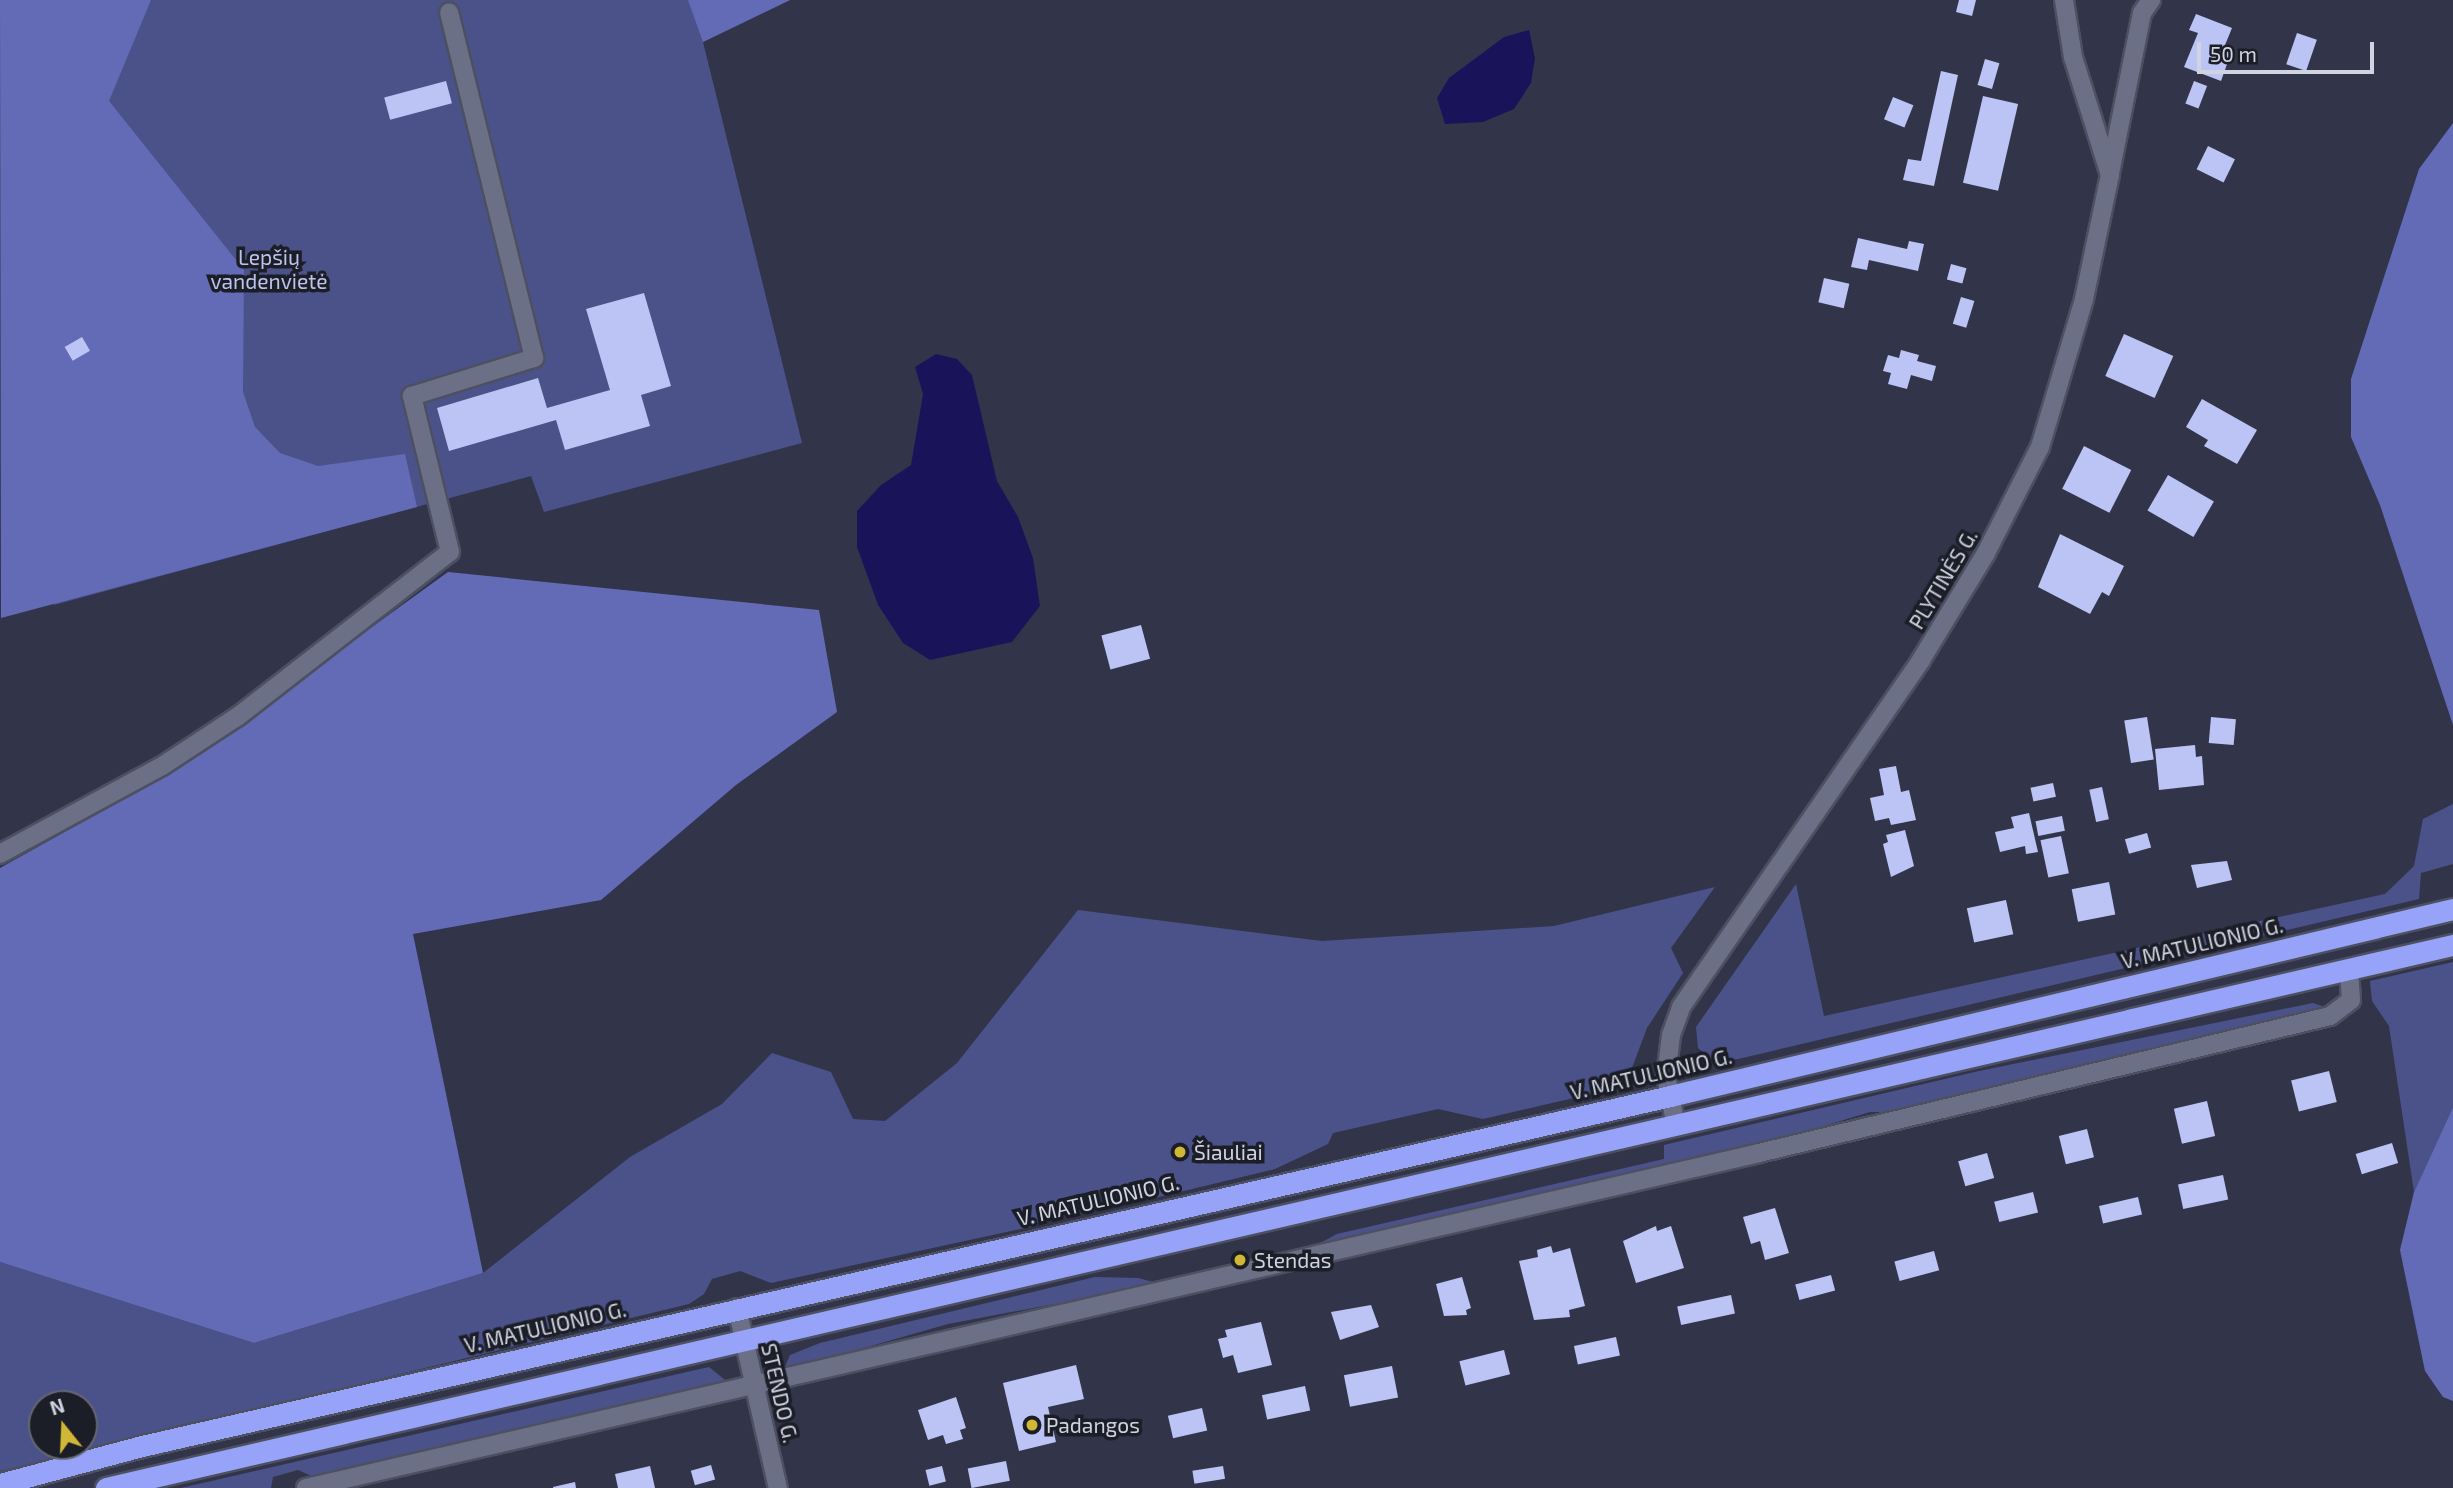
<!DOCTYPE html>
<html>
<head>
<meta charset="utf-8">
<style>
	body { margin:0 }
	#map { position:relative; width:2453px; height:1488px; overflow:hidden; background:#32354a; font-family:"Exo 2",sans-serif }
	div>[style] { position:absolute }
	.green>* { inset:0; background:#4b528a }
	.forest>* { inset:0; background:#636bb7 }
	.water>* { inset:0; background:#191459 }
	.building>* { inset:0; background:#bcc4f6; transform-origin:0 0 }
	.roads { filter:drop-shadow(2px 0 #4d5061) drop-shadow(-2px 0 #4d5061) drop-shadow(0 2px #4d5061) drop-shadow(0 -2px #4d5061) }
	.minor>* { height:18px; margin:-9px; padding:0 9px; transform-origin:9px; border-radius:9px; background:#6b7087 }
	.highway>* { height:21px; margin:-10.5px; padding:0 10.5px; transform-origin:10.5px; border-radius:10.5px; background:#97a3f9 }
	.dots>* { width:19px; height:19px; translate:-50% -50%; box-sizing:border-box; border:4px solid #1c1e27; border-radius:50% }
	span { translate:-50% -50%; white-space:nowrap; text-align:center; line-height:1.15; -webkit-text-stroke:7px #1c1e27; paint-order:stroke }
	.park-label { font-size:21px; color:#bcc4ed }
	.street-label { font-size:21px; color:#d0d3e0 }
	.poi-label { font-size:21px; color:#d0d3e0 }
	.left { translate:0 -50%; text-align:left }
	.north { position:absolute; left:28px; top:1390px; width:70px; height:70px; box-sizing:border-box; background:#1c1e27; border:2px solid #646671; border-radius:50%; rotate:342deg; font-size:19px; font-weight:700; line-height:28px; text-align:center; color:#d0d3e0 }
	.north::after { content:''; display:block; margin:auto; width:24px; height:32px; background:#d1b736; clip-path:polygon(50% 0,100% 100%,50% 72%,0 100%) }
	.scale { position:absolute; left:2197px; top:42px; width:177px; height:32px; box-sizing:border-box; border:4px solid #d0d3e0; border-top:0; padding-left:9px; font-size:21px; line-height:24px; white-space:nowrap; color:#d0d3e0; -webkit-text-stroke:5px #1c1e27; paint-order:stroke }
</style>
</head>
<body>
<div id="map">
	<div class="green">
		<i style="clip-path:polygon(0 0,790px 0,703px 42px,802px 443px,544px 512px,531px 476px,54px 605px)"></i>
		<i style="clip-path:polygon(2453px 804px,2453px 864px,2421px 873px,2419px 899px,1738px 1059px,1714px 1061px,1698px 1048px,1696px 1027px,1796px 884px,1824px 1016px,2385px 894px,2414px 866px,2423px 819px)"></i>
		<i style="clip-path:polygon(evenodd,1715px 887px,1671px 948px,1683px 973px,1647px 1028px,1627px 1081px,1617px 1088px,1483px 1119px,1438px 1109px,1333px 1133px,1328px 1144px,1275px 1169px,1142px 1201px,1104px 1189px,1068px 1197px,1034px 1226px,771px 1283px,740px 1271px,712px 1279px,704px 1294px,689px 1304px,0 1471px,0 1262px,254px 1343px,483px 1273px,630px 1157px,722px 1104px,772px 1053px,831px 1072px,853px 1119px,885px 1121px,957px 1063px,1078px 910px,1322px 941px,1554px 926px,1715px 887px,42px 1404px,84px 1404px,84px 1446px,42px 1446px,42px 1404px)"></i>
		<i style="clip-path:polygon(2453px 962px,2453px 1107px,2414px 1192px,2389px 1026px,2372px 1001px,2370px 981px)"></i>
		<i style="clip-path:polygon(2313px 1003px,2325px 1007px,2024px 1083px,1889px 1112px,1870px 1112px,1791px 1136px,1311px 1248px,1337px 1234px,1664px 1159px,1664px 1145px,1979px 1071px)"></i>
		<i style="clip-path:polygon(1095px 1277px,1138px 1278px,1161px 1284px,948px 1324px,783px 1371px,790px 1355px,820px 1343px)"></i>
		<i style="clip-path:polygon(709px 1367px,725px 1380px,722px 1386px,314px 1477px,298px 1470px,273px 1477px,271px 1488px,181px 1488px)"></i>
	</div>
	<div class="forest">
		<i style="clip-path:polygon(0 0,151px 0,109px 101px,244px 270px,243px 392px,255px 427px,280px 453px,318px 466px,405px 454px,417px 507px,1px 618px)"></i>
		<i style="clip-path:polygon(688px 0,790px 0,703px 42px)"></i>
		<i style="clip-path:polygon(2453px 123px,2453px 725px,2380px 505px,2351px 437px,2351px 379px,2419px 169px)"></i>
		<i style="clip-path:polygon(448px 572px,819px 610px,837px 712px,736px 785px,601px 900px,413px 934px,483px 1273px,254px 1343px,0 1262px,0 868px,170px 773px)"></i>
		<i style="clip-path:polygon(2453px 1107px,2453px 1401px,2443px 1397px,2425px 1371px,2400px 1250px,2414px 1192px)"></i>
	</div>
	<div class="water">
		<i style="clip-path:polygon(1529px 30px,1535px 58px,1531px 83px,1514px 109px,1483px 122px,1445px 124px,1437px 98px,1449px 78px,1504px 37px)"></i>
		<i style="clip-path:polygon(936px 354px,957px 359px,972px 375px,997px 481px,1018px 517px,1033px 558px,1040px 606px,1012px 642px,930px 660px,903px 643px,878px 605px,857px 547px,857px 511px,881px 485px,911px 465px,923px 394px,915px 367px)"></i>
	</div>
	<div class="building">
		<i style="clip-path:polygon(1959px 0,1976px 0,1972px 16px,1956px 12px)"></i>
		<i style="clip-path:polygon(2196px 14px,2232px 28px,2223px 50px,2231px 53px,2221px 81px,2184px 67px,2198px 33px,2189px 30px)"></i>
		<i style="left:2297px;top:33px;width:21px;height:33px;rotate:19deg"></i>
		<i style="left:1985px;top:59px;width:15px;height:27px;rotate:16deg"></i>
		<i style="clip-path:polygon(1941px 71px,1958px 75px,1934px 186px,1903px 180px,1908px 159px,1921px 161px)"></i>
		<i style="left:446px;top:81px;width:23px;height:64px;rotate:75deg"></i>
		<i style="left:2194px;top:81px;width:14px;height:24px;rotate:21deg"></i>
		<i style="left:1983px;top:96px;width:36px;height:89px;rotate:13deg"></i>
		<i style="left:1893px;top:97px;width:22px;height:24px;rotate:22deg"></i>
		<i style="left:2208px;top:146px;width:30px;height:26px;rotate:26deg"></i>
		<i style="clip-path:polygon(1858px 238px,1907px 249px,1909px 241px,1924px 244px,1918px 271px,1869px 260px,1867px 270px,1851px 267px)"></i>
		<i style="left:1951px;top:264px;width:16px;height:16px;rotate:15deg"></i>
		<i style="left:1824px;top:278px;width:26px;height:25px;rotate:13deg"></i>
		<i style="clip-path:polygon(644px 293px,671px 386px,641px 395px,650px 426px,565px 450px,556px 420px,449px 451px,437px 408px,538px 378px,547px 408px,610px 390px,586px 309px)"></i>
		<i style="left:1961px;top:297px;width:14px;height:28px;rotate:17deg"></i>
		<i style="left:2124px;top:334px;width:54px;height:46px;rotate:24deg"></i>
		<i style="left:82px;top:337px;width:16px;height:20px;rotate:60deg"></i>
		<i style="clip-path:polygon(1901px 350px,1919px 355px,1917px 361px,1936px 366px,1932px 381px,1911px 375px,1907px 389px,1888px 384px,1891px 373px,1883px 371px,1888px 355px,1899px 358px)"></i>
		<i style="clip-path:polygon(2202px 399px,2257px 430px,2237px 464px,2204px 446px,2208px 440px,2186px 427px)"></i>
		<i style="left:2084px;top:446px;width:53px;height:48px;rotate:27deg"></i>
		<i style="left:2168px;top:475px;width:53px;height:41px;rotate:30deg"></i>
		<i style="clip-path:polygon(2060px 534px,2124px 566px,2109px 596px,2102px 592px,2090px 614px,2038px 587px)"></i>
		<i style="left:1141px;top:625px;width:35px;height:41px;rotate:75deg"></i>
		<i style="left:2147px;top:717px;width:43px;height:23px;rotate:81deg"></i>
		<i style="left:2211px;top:717px;width:25px;height:26px;rotate:5deg"></i>
		<i style="clip-path:polygon(2195px 745px,2196px 757px,2202px 756px,2204px 785px,2159px 790px,2155px 749px)"></i>
		<i style="clip-path:polygon(1896px 766px,1901px 792px,1909px 790px,1916px 820px,1891px 825px,1889px 818px,1875px 821px,1870px 798px,1884px 795px,1879px 769px)"></i>
		<i style="left:2053px;top:783px;width:14px;height:23px;rotate:78deg"></i>
		<i style="left:2102px;top:787px;width:33px;height:13px;rotate:78deg"></i>
		<i style="clip-path:polygon(2029px 813px,2038px 852px,2026px 854px,2025px 846px,2000px 852px,1995px 832px,2014px 828px,2011px 817px)"></i>
		<i style="left:2062px;top:816px;width:15px;height:27px;rotate:79deg"></i>
		<i style="clip-path:polygon(1905px 830px,1914px 866px,1891px 877px,1883px 844px,1888px 842px,1886px 835px)"></i>
		<i style="left:2147px;top:833px;width:15px;height:23px;rotate:74deg"></i>
		<i style="left:2061px;top:836px;width:38px;height:21px;rotate:78deg"></i>
		<i style="clip-path:polygon(2227px 861px,2232px 880px,2197px 888px,2191px 865px)"></i>
		<i style="left:2109px;top:882px;width:33px;height:38px;rotate:79deg"></i>
		<i style="left:2006px;top:900px;width:35px;height:40px;rotate:78deg"></i>
		<i style="left:2329px;top:1071px;width:32px;height:39px;rotate:76deg"></i>
		<i style="left:2207px;top:1101px;width:36px;height:34px;rotate:77deg"></i>
		<i style="left:2087px;top:1129px;width:29px;height:29px;rotate:76deg"></i>
		<i style="left:2392px;top:1143px;width:21px;height:38px;rotate:73deg"></i>
		<i style="left:1987px;top:1153px;width:26px;height:30px;rotate:74deg"></i>
		<i style="left:2223px;top:1175px;width:25px;height:46px;rotate:78deg"></i>
		<i style="left:2033px;top:1192px;width:21px;height:40px;rotate:76deg"></i>
		<i style="left:2138px;top:1197px;width:18px;height:40px;rotate:77deg"></i>
		<i style="clip-path:polygon(1775px 1208px,1789px 1253px,1765px 1260px,1760px 1241px,1751px 1244px,1743px 1217px)"></i>
		<i style="clip-path:polygon(1656px 1226px,1657px 1231px,1671px 1226px,1684px 1268px,1636px 1283px,1623px 1241px)"></i>
		<i style="clip-path:polygon(1551px 1246px,1553px 1253px,1570px 1248px,1585px 1306px,1569px 1310px,1570px 1317px,1534px 1320px,1519px 1261px,1538px 1257px,1537px 1250px)"></i>
		<i style="left:1934px;top:1251px;width:20px;height:41px;rotate:75deg"></i>
		<i style="left:1831px;top:1275px;width:16px;height:37px;rotate:75deg"></i>
		<i style="clip-path:polygon(1462px 1277px,1471px 1308px,1466px 1310px,1467px 1315px,1444px 1316px,1436px 1284px)"></i>
		<i style="left:1731px;top:1295px;width:19px;height:55px;rotate:78deg"></i>
		<i style="clip-path:polygon(1371px 1305px,1379px 1327px,1340px 1340px,1331px 1312px)"></i>
		<i style="clip-path:polygon(1261px 1322px,1272px 1365px,1238px 1373px,1233px 1355px,1223px 1358px,1218px 1339px,1227px 1337px,1225px 1330px)"></i>
		<i style="left:1616px;top:1337px;width:19px;height:43px;rotate:78deg"></i>
		<i style="left:1504px;top:1350px;width:25px;height:46px;rotate:76deg"></i>
		<i style="clip-path:polygon(1076px 1365px,1084px 1399px,1048px 1407px,1056px 1442px,1019px 1451px,1003px 1383px)"></i>
		<i style="left:1392px;top:1366px;width:32px;height:49px;rotate:79deg"></i>
		<i style="left:1305px;top:1386px;width:25px;height:44px;rotate:78deg"></i>
		<i style="clip-path:polygon(956px 1397px,966px 1428px,960px 1430px,963px 1439px,946px 1444px,943px 1435px,928px 1440px,918px 1410px)"></i>
		<i style="left:1202px;top:1408px;width:23px;height:35px;rotate:77deg"></i>
		<i style="left:1006px;top:1461px;width:20px;height:39px;rotate:79deg"></i>
		<i style="left:711px;top:1465px;width:15px;height:21px;rotate:74deg"></i>
		<i style="clip-path:polygon(650px 1466px,655px 1488px,618px 1488px,615px 1474px)"></i>
		<i style="left:942px;top:1466px;width:16px;height:17px;rotate:76deg"></i>
		<i style="left:1223px;top:1466px;width:13px;height:31px;rotate:81deg"></i>
		<i style="clip-path:polygon(575px 1482px,576px 1488px,553px 1488px,553px 1487px)"></i>
	</div>
	<div class="roads">
		<div class="minor">
			<i style="left:2110px;top:173px;width:163px;rotate:-78.7deg"></i>
			<i style="left:2142px;top:13px;width:16px;rotate:-55deg"></i>
			<i style="left:0;top:854px;width:184px;rotate:-28.5deg"></i>
			<i style="left:162px;top:766px;width:90px;rotate:-33.2deg"></i>
			<i style="left:237px;top:717px;width:269px;rotate:-37.8deg"></i>
			<i style="left:450px;top:552px;width:161px;rotate:-103.7deg"></i>
			<i style="left:412px;top:396px;width:128px;rotate:-17.3deg"></i>
			<i style="left:534px;top:358px;width:356px;rotate:-103.8deg"></i>
			<i style="left:1676px;top:1126px;width:51px;rotate:-101.3deg"></i>
			<i style="left:1666px;top:1076px;width:41px;rotate:-83deg"></i>
			<i style="left:1671px;top:1035px;width:30px;rotate:-70deg"></i>
			<i style="left:1681px;top:1007px;width:422px;rotate:-55.3deg"></i>
			<i style="left:1921px;top:660px;width:125px;rotate:-58.7deg"></i>
			<i style="left:1986px;top:553px;width:119px;rotate:-63deg"></i>
			<i style="left:2040px;top:447px;width:154px;rotate:-73.4deg"></i>
			<i style="left:2084px;top:299px;width:127px;rotate:-78.2deg"></i>
			<i style="left:2110px;top:175px;width:124px;rotate:-107.4deg"></i>
			<i style="left:2073px;top:57px;width:58px;rotate:-99deg"></i>
			<i style="left:737px;top:1308px;width:185px;rotate:77.2deg"></i>
			<i style="left:306px;top:1488px;width:1491px;rotate:-12.98deg"></i>
			<i style="left:1759px;top:1153px;width:587px;rotate:-13.49deg"></i>
			<i style="left:2330px;top:1016px;width:26px;rotate:-37deg"></i>
			<i style="left:2351px;top:1000px;width:30px;rotate:-94deg"></i>
		</div>
		<div class="highway">
			<i style="left:0;top:1484px;width:147px;rotate:-15deg"></i>
			<i style="left:142px;top:1446px;width:1568px;rotate:-12.9deg"></i>
			<i style="left:1670px;top:1096px;width:805px;rotate:-13.43deg"></i>
			<i style="left:106px;top:1488px;width:2409px;rotate:-13.03deg"></i>
		</div>
	</div>
	<div class="dots">
		<i style="left:1180px;top:1152px;background:#d1b736"></i>
		<i style="left:1240px;top:1260px;background:#d1b736"></i>
		<i style="left:1032px;top:1425px;background:#d1b736"></i>
	</div>
	<div class="park-label">
		<span style="left:269px;top:269px">Lepšių<br>vandenvietė</span>
	</div>
	<div class="street-label">
		<span style="left:1943px;top:579px;rotate:-59deg">PLYTINĖS G.</span>
		<span style="left:2202px;top:943px;rotate:-13deg">V. MATULIONIO G.</span>
		<span style="left:1651px;top:1074px;rotate:-13deg">V. MATULIONIO G.</span>
		<span style="left:1098px;top:1200px;rotate:-13deg">V. MATULIONIO G.</span>
		<span style="left:545px;top:1327px;rotate:-13deg">V. MATULIONIO G.</span>
		<span style="left:780px;top:1393px;rotate:77deg">STENDO G.</span>
	</div>
	<div class="poi-label">
		<span class="left" style="left:1194px;top:1152px">Šiauliai</span>
		<span class="left" style="left:1254px;top:1260px">Stendas</span>
		<span class="left" style="left:1046px;top:1425px">Padangos</span>
	</div>
	<div class="north">N</div>
	<div class="scale">50 m</div>
</div>
</body>
</html>
